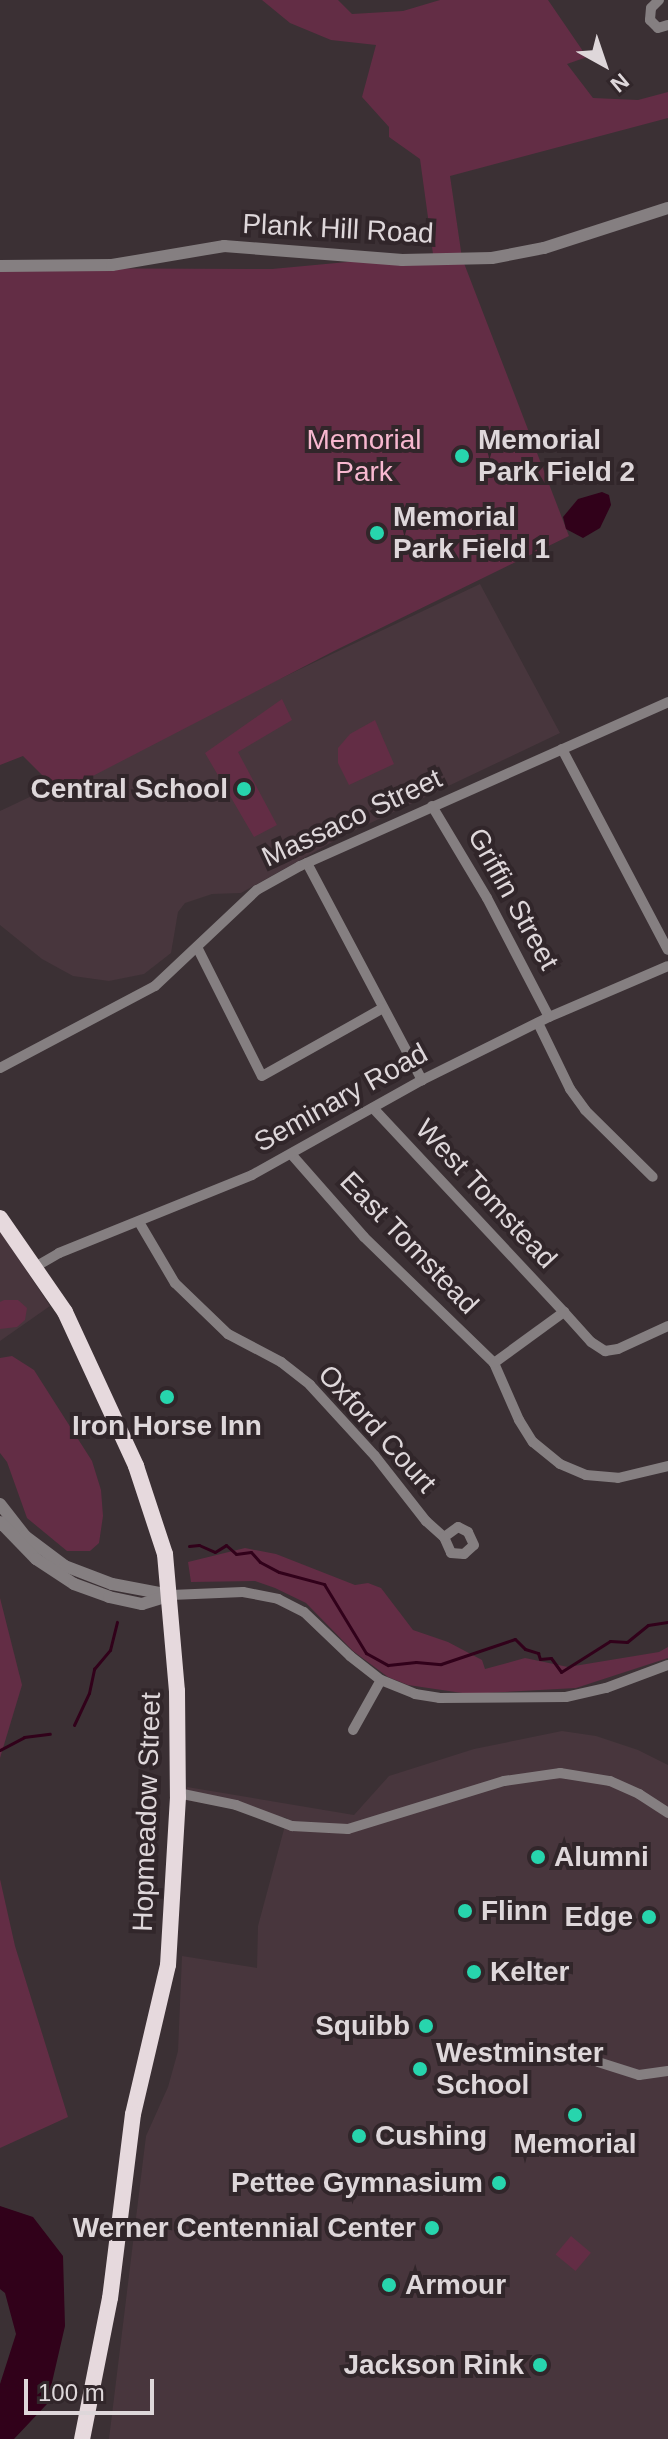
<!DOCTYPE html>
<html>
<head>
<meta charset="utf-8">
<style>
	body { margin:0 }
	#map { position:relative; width:668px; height:2439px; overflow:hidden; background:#3b3034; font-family:Arial,sans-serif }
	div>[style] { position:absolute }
	.built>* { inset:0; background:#48363d }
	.green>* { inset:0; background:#632d45; transform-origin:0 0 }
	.water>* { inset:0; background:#31011a }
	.stream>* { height:3px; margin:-1.5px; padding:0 1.5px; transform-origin:1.5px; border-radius:1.5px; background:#31011a }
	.minor>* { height:10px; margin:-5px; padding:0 5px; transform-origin:5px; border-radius:5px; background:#857f81 }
	.tertiary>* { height:12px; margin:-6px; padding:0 6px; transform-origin:6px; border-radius:6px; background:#857f81 }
	.trunk>* { height:16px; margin:-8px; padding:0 8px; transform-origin:8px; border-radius:8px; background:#e6d9dd }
	.dots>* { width:22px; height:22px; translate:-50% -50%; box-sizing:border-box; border:4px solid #31262a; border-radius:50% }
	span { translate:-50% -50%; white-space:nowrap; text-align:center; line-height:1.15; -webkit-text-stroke:8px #31262a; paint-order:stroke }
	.street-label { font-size:28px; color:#ded7da }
	.park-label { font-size:28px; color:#f8b8d0 }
	.poi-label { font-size:28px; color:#ded7da; font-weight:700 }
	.left { translate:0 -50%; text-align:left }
	.right { translate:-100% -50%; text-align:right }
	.north { position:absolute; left:564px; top:24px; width:80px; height:80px; -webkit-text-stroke:6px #31262a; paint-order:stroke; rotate:140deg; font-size:22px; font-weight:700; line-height:32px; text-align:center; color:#ded7da }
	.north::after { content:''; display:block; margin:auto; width:28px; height:36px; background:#ded7da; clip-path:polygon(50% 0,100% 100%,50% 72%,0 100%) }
	.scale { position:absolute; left:24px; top:2379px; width:130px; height:36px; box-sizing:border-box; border:4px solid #ded7da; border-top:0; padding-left:10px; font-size:24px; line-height:28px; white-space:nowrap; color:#ded7da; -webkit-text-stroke:6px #31262a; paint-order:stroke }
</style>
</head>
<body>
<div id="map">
	<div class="built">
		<i style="clip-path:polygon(480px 584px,560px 733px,343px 836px,241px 893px,212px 894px,185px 903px,178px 912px,171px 953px,144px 974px,109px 981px,73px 976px,42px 959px,0 925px,0 811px)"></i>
		<i style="clip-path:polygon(0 1231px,50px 1306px,0 1341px)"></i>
		<i style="clip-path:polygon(562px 1731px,596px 1736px,638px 1750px,668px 1765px,668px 2439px,109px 2439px,146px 2136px,168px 2087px,178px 2051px,182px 1956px,257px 1968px,258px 1926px,287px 1818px,185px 1800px,187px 1787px,354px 1815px,389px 1776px,474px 1749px)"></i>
	</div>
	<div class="green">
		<i style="clip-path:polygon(262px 0,338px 0,352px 14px,403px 11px,440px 0,548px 0,587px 57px,567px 64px,593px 98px,638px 100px,668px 92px,668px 118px,450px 176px,462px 258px,569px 536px,336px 650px,60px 793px,23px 756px,0 765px,0 268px,272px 269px,433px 254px,420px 159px,389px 137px,389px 127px,362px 97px,376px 45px,331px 40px,290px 23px)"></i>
		<i style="clip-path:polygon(282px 699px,292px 720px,238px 752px,277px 825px,254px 837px,205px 753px)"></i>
		<i style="clip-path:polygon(375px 720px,394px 764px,349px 785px,338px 763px,338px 748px,350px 734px)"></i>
		<i style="clip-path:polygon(4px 1300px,18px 1300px,27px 1308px,25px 1320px,17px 1327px,0 1329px,0 1302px)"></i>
		<i style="clip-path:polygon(12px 1356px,34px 1370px,92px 1461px,101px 1490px,103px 1516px,99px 1543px,90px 1551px,67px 1551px,27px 1518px,7px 1462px,0 1453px,0 1358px)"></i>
		<i style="clip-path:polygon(245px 1548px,276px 1554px,355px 1585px,368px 1583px,381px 1588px,413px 1630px,448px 1642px,482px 1660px,485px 1669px,525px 1658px,568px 1667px,659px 1652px,668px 1647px,668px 1658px,576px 1688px,469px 1694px,408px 1685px,388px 1677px,353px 1651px,306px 1603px,275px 1588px,255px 1581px,191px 1582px,188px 1562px)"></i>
		<i style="clip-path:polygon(0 1598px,22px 1685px,0 1758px)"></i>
		<i style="clip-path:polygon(0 1879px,15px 1946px,68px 2117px,0 2148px)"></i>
		<i style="left:571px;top:2236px;width:26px;height:24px;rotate:40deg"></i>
	</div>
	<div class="water">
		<i style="clip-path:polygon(602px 492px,609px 495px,611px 505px,600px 528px,583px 538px,566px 529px,563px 517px,578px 499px)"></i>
		<i style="clip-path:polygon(0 2206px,33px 2217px,63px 2256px,65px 2326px,47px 2404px,14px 2439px,0 2439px,0 2384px,16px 2334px,5px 2293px,0 2289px)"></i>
	</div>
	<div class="stream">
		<i style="left:189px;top:1546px;width:10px;rotate:-6deg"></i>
		<i style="left:199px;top:1545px;width:17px;rotate:24deg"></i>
		<i style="left:215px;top:1552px;width:13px;rotate:-32deg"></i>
		<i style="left:226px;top:1545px;width:13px;rotate:42deg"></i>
		<i style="left:236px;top:1554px;width:15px;rotate:-8deg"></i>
		<i style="left:251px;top:1552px;width:13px;rotate:48deg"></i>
		<i style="left:260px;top:1562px;width:21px;rotate:28deg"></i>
		<i style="left:279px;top:1572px;width:47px;rotate:14.9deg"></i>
		<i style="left:324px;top:1584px;width:81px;rotate:58.7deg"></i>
		<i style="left:366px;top:1653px;width:25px;rotate:29deg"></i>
		<i style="left:388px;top:1665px;width:28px;rotate:-6deg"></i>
		<i style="left:416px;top:1662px;width:25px;rotate:5deg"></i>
		<i style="left:441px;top:1664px;width:78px;rotate:-18.7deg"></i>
		<i style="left:515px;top:1639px;width:14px;rotate:45deg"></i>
		<i style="left:525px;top:1649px;width:14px;rotate:17deg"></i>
		<i style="left:538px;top:1653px;width:6px;rotate:72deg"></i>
		<i style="left:540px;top:1659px;width:11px;rotate:-5deg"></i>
		<i style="left:551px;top:1658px;width:17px;rotate:54deg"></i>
		<i style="left:561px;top:1672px;width:58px;rotate:-32.3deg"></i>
		<i style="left:610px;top:1641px;width:17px;rotate:3deg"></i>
		<i style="left:627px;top:1642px;width:27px;rotate:-39deg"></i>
		<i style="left:648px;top:1625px;width:20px;rotate:-9deg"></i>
		<i style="left:74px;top:1725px;width:35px;rotate:-65deg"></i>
		<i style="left:89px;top:1693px;width:25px;rotate:-78deg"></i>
		<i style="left:94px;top:1669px;width:25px;rotate:-50deg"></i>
		<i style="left:110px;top:1650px;width:29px;rotate:-76deg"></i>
		<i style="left:0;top:1750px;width:27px;rotate:-28deg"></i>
		<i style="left:24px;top:1737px;width:26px;rotate:-7deg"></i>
	</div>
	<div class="minor">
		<i style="left:659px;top:0;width:11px;rotate:135deg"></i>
		<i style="left:651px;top:8px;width:12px;rotate:95deg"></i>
		<i style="left:650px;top:20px;width:11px;rotate:45deg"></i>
		<i style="left:658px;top:28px;width:10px;rotate:-17deg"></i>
		<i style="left:562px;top:749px;width:227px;rotate:62.2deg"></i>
		<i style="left:432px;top:806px;width:107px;rotate:59.1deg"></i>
		<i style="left:487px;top:898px;width:134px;rotate:62.5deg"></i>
		<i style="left:307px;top:863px;width:246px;rotate:62.1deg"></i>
		<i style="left:197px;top:947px;width:144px;rotate:63.3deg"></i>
		<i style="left:262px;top:1076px;width:139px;rotate:-29.3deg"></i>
		<i style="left:538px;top:1023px;width:73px;rotate:64.1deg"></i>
		<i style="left:570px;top:1089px;width:26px;rotate:54deg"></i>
		<i style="left:585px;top:1110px;width:95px;rotate:44.6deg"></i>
		<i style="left:0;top:1068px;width:175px;rotate:-27.9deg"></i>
		<i style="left:155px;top:986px;width:140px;rotate:-43.3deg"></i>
		<i style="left:257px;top:890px;width:49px;rotate:-29.2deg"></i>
		<i style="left:300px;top:866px;width:403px;rotate:-24deg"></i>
		<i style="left:373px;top:1108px;width:279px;rotate:46.9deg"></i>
		<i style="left:292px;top:1155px;width:109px;rotate:48.7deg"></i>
		<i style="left:364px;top:1237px;width:181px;rotate:44.1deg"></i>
		<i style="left:494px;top:1363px;width:62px;rotate:66.3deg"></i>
		<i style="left:519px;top:1420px;width:26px;rotate:58deg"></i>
		<i style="left:533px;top:1442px;width:35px;rotate:39deg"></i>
		<i style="left:560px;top:1464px;width:28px;rotate:23deg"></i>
		<i style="left:586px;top:1475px;width:32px;rotate:5deg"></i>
		<i style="left:618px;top:1478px;width:51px;rotate:-13.5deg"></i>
		<i style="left:139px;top:1222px;width:71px;rotate:59.5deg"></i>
		<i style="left:175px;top:1283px;width:74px;rotate:43.9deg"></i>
		<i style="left:228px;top:1334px;width:60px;rotate:27.8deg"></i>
		<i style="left:281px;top:1362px;width:37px;rotate:38deg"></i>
		<i style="left:310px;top:1385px;width:96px;rotate:47.5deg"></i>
		<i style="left:375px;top:1456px;width:83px;rotate:51.9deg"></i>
		<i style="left:426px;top:1521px;width:24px;rotate:42deg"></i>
		<i style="left:444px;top:1537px;width:17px;rotate:66deg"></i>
		<i style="left:451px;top:1553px;width:13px;rotate:4deg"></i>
		<i style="left:464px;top:1554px;width:13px;rotate:-42deg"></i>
		<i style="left:474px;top:1545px;width:14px;rotate:-115deg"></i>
		<i style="left:468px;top:1532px;width:11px;rotate:-153deg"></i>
		<i style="left:458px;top:1527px;width:17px;rotate:144deg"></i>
		<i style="left:35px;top:1267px;width:28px;rotate:-30deg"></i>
		<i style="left:59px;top:1253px;width:208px;rotate:-22deg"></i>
		<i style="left:252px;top:1175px;width:195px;rotate:-29.2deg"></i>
		<i style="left:422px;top:1080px;width:142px;rotate:-26.4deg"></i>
		<i style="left:549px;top:1017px;width:129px;rotate:-23.2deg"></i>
		<i style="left:494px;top:1363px;width:87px;rotate:-36.1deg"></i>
		<i style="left:564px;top:1312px;width:40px;rotate:48deg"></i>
		<i style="left:591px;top:1342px;width:17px;rotate:33deg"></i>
		<i style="left:605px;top:1351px;width:13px;rotate:-9deg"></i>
		<i style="left:618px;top:1349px;width:55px;rotate:-24.7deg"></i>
		<i style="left:171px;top:1595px;width:72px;rotate:-2.4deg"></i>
		<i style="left:243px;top:1592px;width:36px;rotate:11deg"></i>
		<i style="left:278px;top:1599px;width:29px;rotate:27deg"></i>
		<i style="left:304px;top:1612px;width:64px;rotate:43.7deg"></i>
		<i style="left:350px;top:1656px;width:39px;rotate:38deg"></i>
		<i style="left:381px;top:1680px;width:37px;rotate:22deg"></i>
		<i style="left:415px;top:1694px;width:24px;rotate:9deg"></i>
		<i style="left:439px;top:1698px;width:127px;rotate:-0.5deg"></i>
		<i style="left:566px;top:1697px;width:41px;rotate:-12.7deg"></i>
		<i style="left:606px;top:1688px;width:66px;rotate:-20.4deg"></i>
		<i style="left:353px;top:1730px;width:57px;rotate:-60.8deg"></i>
		<i style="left:178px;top:1793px;width:59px;rotate:11.7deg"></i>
		<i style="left:236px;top:1805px;width:60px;rotate:20.6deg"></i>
		<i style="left:292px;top:1826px;width:56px;rotate:3.1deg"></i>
		<i style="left:348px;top:1829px;width:163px;rotate:-17.1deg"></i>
		<i style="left:504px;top:1781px;width:57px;rotate:-8.1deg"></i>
		<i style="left:560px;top:1773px;width:51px;rotate:9.1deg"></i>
		<i style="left:610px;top:1781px;width:32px;rotate:24deg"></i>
		<i style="left:639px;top:1794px;width:35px;rotate:33deg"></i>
		<i style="left:598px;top:2062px;width:43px;rotate:17.6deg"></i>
		<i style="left:639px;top:2075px;width:29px;rotate:-8deg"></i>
	</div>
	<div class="tertiary">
		<i style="left:0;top:266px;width:112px;rotate:-0.5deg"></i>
		<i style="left:112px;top:265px;width:114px;rotate:-9.6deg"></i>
		<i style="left:224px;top:246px;width:179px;rotate:4.5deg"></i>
		<i style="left:402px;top:260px;width:90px;rotate:-1.3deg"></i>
		<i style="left:492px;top:258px;width:53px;rotate:-10.9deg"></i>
		<i style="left:544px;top:248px;width:130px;rotate:-17.9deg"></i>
		<i style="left:0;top:1504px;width:41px;rotate:52deg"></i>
		<i style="left:25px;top:1536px;width:50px;rotate:36.9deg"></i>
		<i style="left:65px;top:1566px;width:50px;rotate:21deg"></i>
		<i style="left:112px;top:1584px;width:60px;rotate:10.6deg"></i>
		<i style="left:0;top:1522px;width:52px;rotate:45.8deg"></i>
		<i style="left:36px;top:1559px;width:45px;rotate:33.3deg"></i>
		<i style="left:74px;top:1584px;width:37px;rotate:20deg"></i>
		<i style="left:109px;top:1597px;width:34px;rotate:12deg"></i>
		<i style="left:142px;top:1604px;width:28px;rotate:-17deg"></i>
	</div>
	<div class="trunk">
		<i style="left:0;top:1218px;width:114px;rotate:55.3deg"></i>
		<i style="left:65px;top:1312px;width:170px;rotate:65.2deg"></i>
		<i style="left:136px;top:1466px;width:93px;rotate:71.8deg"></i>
		<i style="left:165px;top:1554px;width:138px;rotate:85deg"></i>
		<i style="left:177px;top:1691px;width:106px;rotate:89.5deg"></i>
		<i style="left:178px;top:1797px;width:168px;rotate:93.4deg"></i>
		<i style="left:168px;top:1965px;width:153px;rotate:103.2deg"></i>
		<i style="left:133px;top:2114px;width:185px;rotate:97.1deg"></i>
		<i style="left:110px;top:2298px;width:144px;rotate:101.2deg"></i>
	</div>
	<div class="dots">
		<i style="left:462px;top:456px;background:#27d5ad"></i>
		<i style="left:377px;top:533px;background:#27d5ad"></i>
		<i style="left:244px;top:789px;background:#27d5ad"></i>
		<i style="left:167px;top:1397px;background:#27d5ad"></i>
		<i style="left:538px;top:1857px;background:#27d5ad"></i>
		<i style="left:465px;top:1911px;background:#27d5ad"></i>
		<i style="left:649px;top:1917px;background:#27d5ad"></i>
		<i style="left:474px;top:1972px;background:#27d5ad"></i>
		<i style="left:426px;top:2026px;background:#27d5ad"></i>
		<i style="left:420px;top:2069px;background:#27d5ad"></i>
		<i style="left:575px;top:2115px;background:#27d5ad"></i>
		<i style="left:359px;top:2136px;background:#27d5ad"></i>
		<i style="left:499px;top:2183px;background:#27d5ad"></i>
		<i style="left:432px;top:2228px;background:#27d5ad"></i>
		<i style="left:389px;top:2285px;background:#27d5ad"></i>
		<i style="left:540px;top:2365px;background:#27d5ad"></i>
	</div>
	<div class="street-label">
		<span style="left:338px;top:229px;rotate:3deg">Plank Hill Road</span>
		<span style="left:352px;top:818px;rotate:-25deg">Massaco Street</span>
		<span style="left:513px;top:899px;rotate:61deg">Griffin Street</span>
		<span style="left:341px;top:1098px;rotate:-29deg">Seminary Road</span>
		<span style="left:486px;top:1194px;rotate:47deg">West Tomstead</span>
		<span style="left:409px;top:1243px;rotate:46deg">East Tomstead</span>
		<span style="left:377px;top:1429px;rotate:48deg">Oxford Court</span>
		<span style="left:147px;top:1812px;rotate:-88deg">Hopmeadow Street</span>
	</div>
	<div class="park-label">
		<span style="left:364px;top:456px">Memorial<br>Park</span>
	</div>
	<div class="poi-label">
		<span class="left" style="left:478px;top:456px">Memorial<br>Park Field 2</span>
		<span class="left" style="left:393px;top:533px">Memorial<br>Park Field 1</span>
		<span class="right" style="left:228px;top:789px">Central School</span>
		<span style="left:167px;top:1426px">Iron Horse Inn</span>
		<span class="left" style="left:554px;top:1857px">Alumni</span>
		<span class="left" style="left:481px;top:1911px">Flinn</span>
		<span class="right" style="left:633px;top:1917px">Edge</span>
		<span class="left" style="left:490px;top:1972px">Kelter</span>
		<span class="right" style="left:410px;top:2026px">Squibb</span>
		<span class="left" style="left:436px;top:2069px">Westminster<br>School</span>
		<span class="left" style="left:375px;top:2136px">Cushing</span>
		<span style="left:575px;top:2144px">Memorial</span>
		<span class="right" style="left:483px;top:2183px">Pettee Gymnasium</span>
		<span class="right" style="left:416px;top:2228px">Werner Centennial Center</span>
		<span class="left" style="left:405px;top:2285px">Armour</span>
		<span class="right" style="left:524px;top:2365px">Jackson Rink</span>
	</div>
	<div class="north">N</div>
	<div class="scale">100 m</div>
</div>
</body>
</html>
